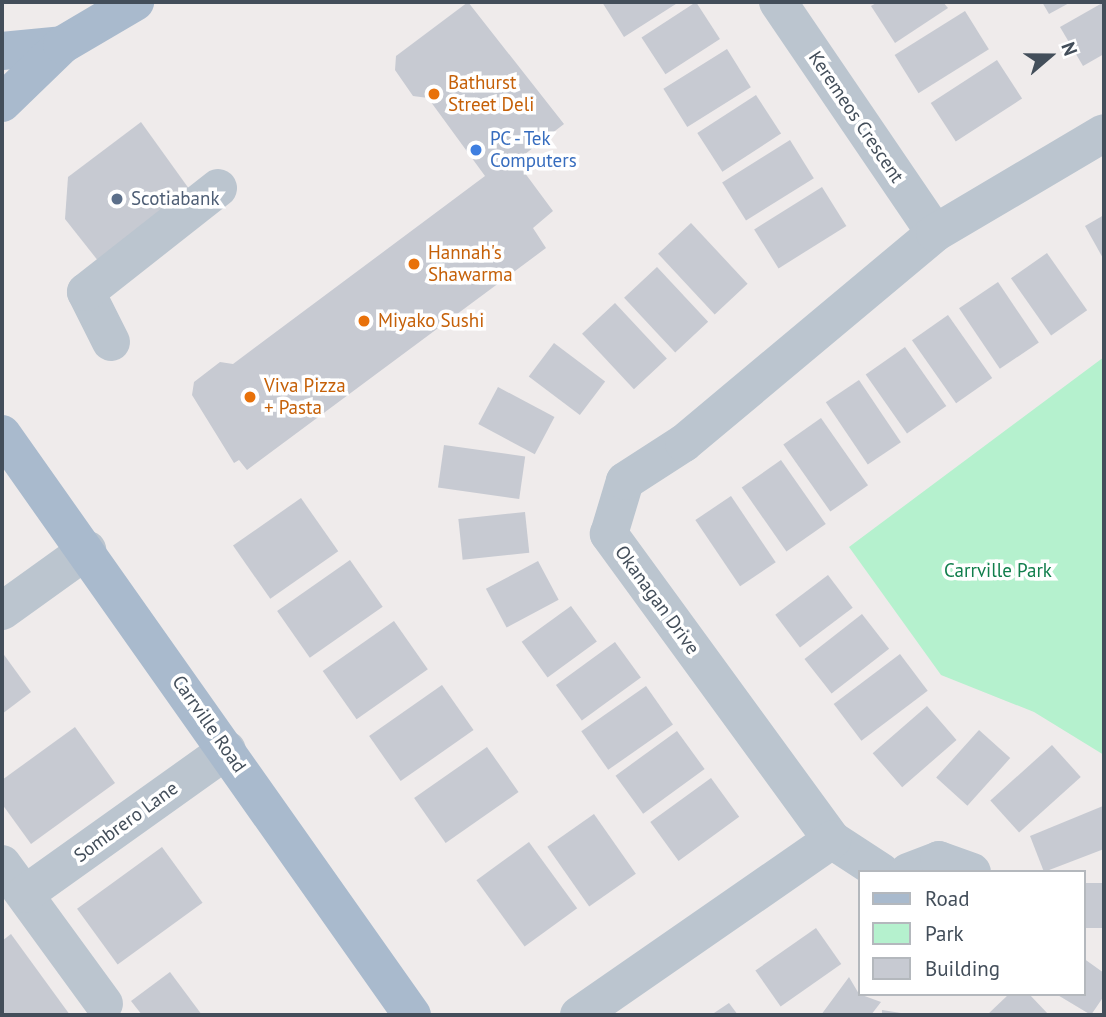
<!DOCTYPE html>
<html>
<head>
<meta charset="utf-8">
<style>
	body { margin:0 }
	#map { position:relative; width:1106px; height:1017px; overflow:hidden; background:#efebeb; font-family:"PT Sans",sans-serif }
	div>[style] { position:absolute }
	.green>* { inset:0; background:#b5f1ce }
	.building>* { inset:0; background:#c7cad2; transform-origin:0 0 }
	.minor>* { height:38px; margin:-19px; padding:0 19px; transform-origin:19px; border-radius:19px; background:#bbc5cf }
	.major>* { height:38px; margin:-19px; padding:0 19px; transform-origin:19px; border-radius:19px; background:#a9bacd }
	.dots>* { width:19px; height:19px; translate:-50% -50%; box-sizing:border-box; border:4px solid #fff; border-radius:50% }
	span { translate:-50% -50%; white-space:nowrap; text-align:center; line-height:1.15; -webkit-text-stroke:7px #fff; paint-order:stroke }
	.food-label { font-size:19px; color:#c56008 }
	.left { translate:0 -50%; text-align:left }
	.street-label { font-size:19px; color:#434e5a }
	.shop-label { font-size:19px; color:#366cbe }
	.service-label { font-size:19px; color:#4e5e75 }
	.park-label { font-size:19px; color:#117e4c }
	.frame { position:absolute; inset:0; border:4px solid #434e5a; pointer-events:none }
	.legend { position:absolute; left:858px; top:870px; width:228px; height:126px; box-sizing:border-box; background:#fff; border:2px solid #b4b8bd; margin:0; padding:9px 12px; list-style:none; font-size:21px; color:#434e5a }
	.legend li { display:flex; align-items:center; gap:14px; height:35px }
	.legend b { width:35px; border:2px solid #b4b8bd }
	.north { position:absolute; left:1015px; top:21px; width:70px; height:70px; -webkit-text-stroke:5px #fff; paint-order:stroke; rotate:70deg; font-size:19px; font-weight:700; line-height:28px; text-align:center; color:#434e5a }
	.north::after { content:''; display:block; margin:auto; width:24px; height:32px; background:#434e5a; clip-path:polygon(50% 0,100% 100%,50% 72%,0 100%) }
</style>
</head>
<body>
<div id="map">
	<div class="green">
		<i style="clip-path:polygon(1104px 357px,1104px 755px,1034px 712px,941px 675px,849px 547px)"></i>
	</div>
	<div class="building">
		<i style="clip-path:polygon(468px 2px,564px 124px,516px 161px,553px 211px,533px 228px,546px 248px,247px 470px,239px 460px,234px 463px,192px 395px,194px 382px,220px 362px,233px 364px,485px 176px,428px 98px,413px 96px,395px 70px,396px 56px)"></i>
		<i style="clip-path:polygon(602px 2px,679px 2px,624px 37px)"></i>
		<i style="left:696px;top:2px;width:44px;height:65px;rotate:57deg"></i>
		<i style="clip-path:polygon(878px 2px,943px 2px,948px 8px,895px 43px,871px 6px)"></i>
		<i style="clip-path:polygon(1042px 2px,1071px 2px,1049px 14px)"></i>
		<i style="clip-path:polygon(1104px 2px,1104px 54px,1083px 66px,1060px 27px)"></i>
		<i style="left:965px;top:11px;width:45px;height:83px;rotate:58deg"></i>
		<i style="left:727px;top:49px;width:45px;height:75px;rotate:58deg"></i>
		<i style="left:997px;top:60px;width:46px;height:79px;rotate:57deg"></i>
		<i style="left:756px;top:95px;width:46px;height:70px;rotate:57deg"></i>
		<i style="clip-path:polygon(141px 122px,192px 193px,99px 262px,65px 219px,68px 177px)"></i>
		<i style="left:790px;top:140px;width:45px;height:80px;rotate:58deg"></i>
		<i style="left:822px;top:187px;width:46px;height:80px;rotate:58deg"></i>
		<i style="clip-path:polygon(1104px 215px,1104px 260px,1085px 226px)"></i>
		<i style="left:691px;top:223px;width:83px;height:45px;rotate:47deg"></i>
		<i style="left:1047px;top:253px;width:70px;height:44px;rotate:55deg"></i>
		<i style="left:657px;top:267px;width:75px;height:45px;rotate:47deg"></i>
		<i style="left:998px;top:282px;width:73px;height:47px;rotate:56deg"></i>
		<i style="left:615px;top:303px;width:76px;height:45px;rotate:47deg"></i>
		<i style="left:948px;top:315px;width:77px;height:44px;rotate:55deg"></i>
		<i style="left:554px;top:343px;width:64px;height:42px;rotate:37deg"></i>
		<i style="left:905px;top:347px;width:72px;height:48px;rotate:55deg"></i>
		<i style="left:859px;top:380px;width:75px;height:40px;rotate:56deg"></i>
		<i style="left:498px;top:387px;width:64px;height:42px;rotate:28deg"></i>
		<i style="left:821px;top:418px;width:82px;height:46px;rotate:55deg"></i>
		<i style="left:444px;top:445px;width:82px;height:43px;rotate:8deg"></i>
		<i style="left:781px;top:460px;width:78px;height:48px;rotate:55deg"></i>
		<i style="left:731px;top:496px;width:80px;height:43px;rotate:56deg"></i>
		<i style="left:301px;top:498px;width:65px;height:83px;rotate:55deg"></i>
		<i style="left:525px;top:512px;width:41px;height:67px;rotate:84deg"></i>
		<i style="left:350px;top:560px;width:57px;height:89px;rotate:55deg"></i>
		<i style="left:538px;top:561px;width:44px;height:59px;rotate:62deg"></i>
		<i style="left:828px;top:575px;width:41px;height:66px;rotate:53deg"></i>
		<i style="left:571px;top:606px;width:44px;height:61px;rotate:54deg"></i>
		<i style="left:862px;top:614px;width:44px;height:73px;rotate:52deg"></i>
		<i style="left:394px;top:621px;width:59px;height:87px;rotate:55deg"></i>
		<i style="left:615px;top:642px;width:44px;height:73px;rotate:54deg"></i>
		<i style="clip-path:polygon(2px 652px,31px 692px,2px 714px)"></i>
		<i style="left:900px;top:654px;width:46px;height:83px;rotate:53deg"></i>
		<i style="left:442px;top:685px;width:55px;height:89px;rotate:55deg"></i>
		<i style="left:646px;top:686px;width:47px;height:79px;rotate:55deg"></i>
		<i style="left:927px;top:706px;width:45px;height:72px;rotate:49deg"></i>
		<i style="clip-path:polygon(75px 727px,115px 783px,31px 844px,2px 804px,2px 780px)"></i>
		<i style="left:979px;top:730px;width:42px;height:64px;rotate:42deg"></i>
		<i style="left:677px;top:731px;width:47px;height:76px;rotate:54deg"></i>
		<i style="left:1052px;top:745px;width:43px;height:83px;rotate:48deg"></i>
		<i style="left:487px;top:747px;width:55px;height:89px;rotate:55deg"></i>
		<i style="left:711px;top:778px;width:48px;height:75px;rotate:54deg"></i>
		<i style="clip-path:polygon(1103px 806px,1104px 849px,1044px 872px,1030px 836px)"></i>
		<i style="left:594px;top:814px;width:73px;height:57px;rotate:55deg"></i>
		<i style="left:529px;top:842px;width:82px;height:65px;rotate:54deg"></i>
		<i style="left:162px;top:847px;width:69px;height:105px;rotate:54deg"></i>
		<i style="left:1104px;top:883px;width:45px;height:21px;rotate:90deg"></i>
		<i style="left:816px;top:928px;width:44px;height:74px;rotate:55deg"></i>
		<i style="clip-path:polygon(11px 934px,70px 1015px,2px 1015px,2px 941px)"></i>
		<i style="clip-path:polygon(1083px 958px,1104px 973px,1104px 996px,1091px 1015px,1056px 994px,1083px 994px)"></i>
		<i style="clip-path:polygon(170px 972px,202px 1015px,142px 1015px,131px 1001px)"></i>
		<i style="clip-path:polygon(849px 977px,859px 994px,881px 1002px,871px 1015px,821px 1015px)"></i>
		<i style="clip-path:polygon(1009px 994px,1029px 994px,1049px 1015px,987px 1015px)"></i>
		<i style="clip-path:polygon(729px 1003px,738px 1015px,711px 1015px)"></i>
		<i style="clip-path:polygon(882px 1010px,907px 1014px,907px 1015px,882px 1015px)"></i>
	</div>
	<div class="minor">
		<i style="left:778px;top:2px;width:279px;rotate:55.8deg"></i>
		<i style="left:111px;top:342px;width:56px;rotate:-116.6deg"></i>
		<i style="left:86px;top:292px;width:168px;rotate:-38.2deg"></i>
		<i style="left:2px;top:611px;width:105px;rotate:-35.7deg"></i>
		<i style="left:2px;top:864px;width:173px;rotate:53.9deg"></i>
		<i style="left:881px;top:872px;width:59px;rotate:-146.9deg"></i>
		<i style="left:832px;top:840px;width:379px;rotate:-126.1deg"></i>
		<i style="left:609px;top:534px;width:55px;rotate:-73.2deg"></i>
		<i style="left:625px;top:481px;width:70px;rotate:-32.8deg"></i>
		<i style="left:684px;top:443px;width:327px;rotate:-39.9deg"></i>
		<i style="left:935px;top:233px;width:196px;rotate:-30.6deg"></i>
		<i style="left:908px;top:872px;width:33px;rotate:-21deg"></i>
		<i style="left:939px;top:860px;width:35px;rotate:20deg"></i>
		<i style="left:25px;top:894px;width:248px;rotate:-35.5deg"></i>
		<i style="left:579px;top:1015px;width:308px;rotate:-34.7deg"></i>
	</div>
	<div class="major">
		<i style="left:2px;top:51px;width:60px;rotate:-5.7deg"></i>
		<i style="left:2px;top:103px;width:83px;rotate:-44deg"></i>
		<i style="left:62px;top:45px;width:85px;rotate:-30.5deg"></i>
		<i style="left:2px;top:434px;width:711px;rotate:54.79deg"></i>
	</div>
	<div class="dots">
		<i style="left:434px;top:94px;background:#e8710a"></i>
		<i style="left:476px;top:150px;background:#3f7fe0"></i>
		<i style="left:117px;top:199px;background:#5c6f8a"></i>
		<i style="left:414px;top:264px;background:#e8710a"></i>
		<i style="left:364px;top:321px;background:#e8710a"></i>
		<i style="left:250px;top:397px;background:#e8710a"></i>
	</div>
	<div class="food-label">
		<span class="left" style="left:448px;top:94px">Bathurst<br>Street Deli</span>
		<span class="left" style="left:428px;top:264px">Hannah's<br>Shawarma</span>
		<span class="left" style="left:378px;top:321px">Miyako Sushi</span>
		<span class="left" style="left:264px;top:397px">Viva Pizza<br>+ Pasta</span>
	</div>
	<div class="street-label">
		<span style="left:856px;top:117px;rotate:56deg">Keremeos Crescent</span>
		<span style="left:657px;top:600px;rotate:54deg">Okanagan Drive</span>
		<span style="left:209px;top:724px;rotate:55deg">Carrville Road</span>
		<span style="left:126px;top:822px;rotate:-36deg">Sombrero Lane</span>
	</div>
	<div class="shop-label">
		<span class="left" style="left:490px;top:150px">PC - Tek<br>Computers</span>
	</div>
	<div class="service-label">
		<span class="left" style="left:131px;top:199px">Scotiabank</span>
	</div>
	<div class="park-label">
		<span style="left:998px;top:571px">Carrville Park</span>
	</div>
	<div class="frame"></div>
	<ul class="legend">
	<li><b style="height:9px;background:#a9bacd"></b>Road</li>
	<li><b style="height:19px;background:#b5f1ce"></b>Park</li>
	<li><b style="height:19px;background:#c7cad2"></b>Building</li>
	</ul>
	<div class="north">N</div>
</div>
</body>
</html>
